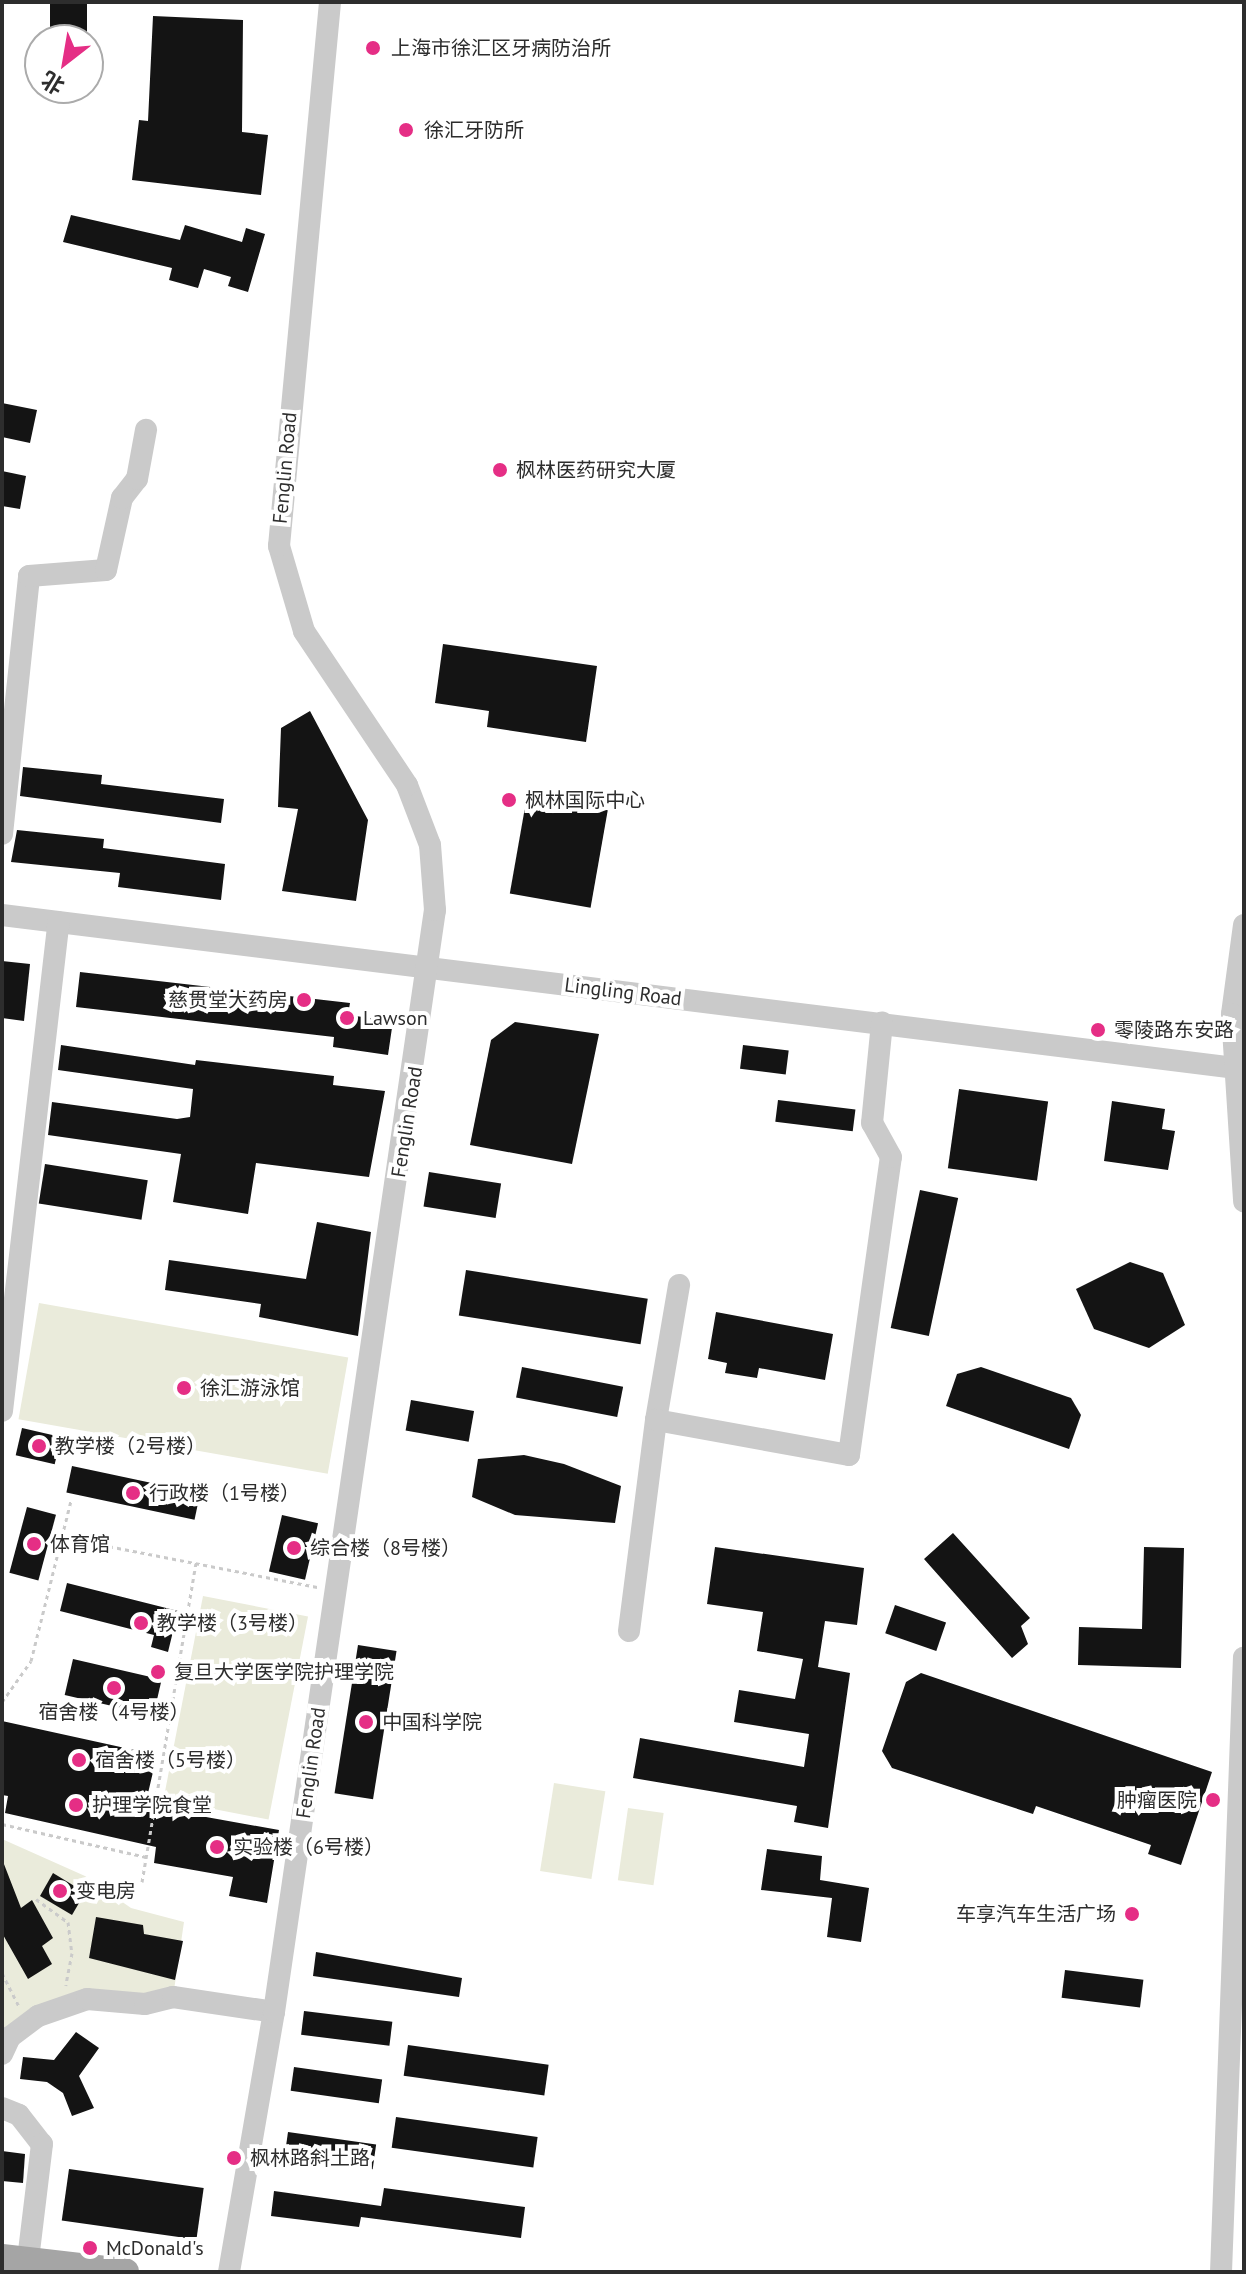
<!DOCTYPE html>
<html>
<head>
<meta charset="utf-8">
<style>
	body { margin:0 }
	#map { position:relative; width:1246px; height:2274px; overflow:hidden; background:#fff; font-family:"PT Sans","Noto Sans SC",sans-serif }
	div>[style] { position:absolute }
	.green>* { inset:0; background:#eaebdb; transform-origin:0 0 }
	.building>* { inset:0; background:#141414; transform-origin:0 0 }
	.path>* { height:3px; margin-top:-1.5px; transform-origin:0; background:repeating-linear-gradient(90deg,#cacaca 0 4px,transparent 0 8px) }
	.minor>* { height:22px; margin:-11px; padding:0 11px; transform-origin:11px; border-radius:11px; background:#cacaca }
	.major>* { height:28px; margin:-14px; padding:0 14px; transform-origin:14px; border-radius:14px; background:#a5a5a5 }
	.dots>* { width:22px; height:22px; translate:-50% -50%; box-sizing:border-box; border:4px solid #fff; border-radius:50% }
	span { translate:-50% -50%; white-space:nowrap; text-align:center; line-height:1.15; -webkit-text-stroke:8px #fff; paint-order:stroke }
	.poi-label { font-size:20px; color:#2d2d2d }
	.left { translate:0 -50%; text-align:left }
	.right { translate:-100% -50%; text-align:right }
	.street-label { font-size:20px; color:#2d2d2d }
	.frame { position:absolute; inset:0; border:4px solid #2d2d2d; pointer-events:none }
	.north { position:absolute; left:24px; top:24px; width:80px; height:80px; box-sizing:border-box; background:#fff; border:2px solid #ababab; border-radius:50%; rotate:211deg; font-size:22px; font-weight:700; line-height:32px; text-align:center; color:#2d2d2d }
	.north::after { content:''; display:block; margin:auto; width:28px; height:36px; background:#e52e85; clip-path:polygon(50% 0,100% 100%,50% 72%,0 100%) }
</style>
</head>
<body>
<div id="map">
	<div class="green">
		<i style="left:39px;top:1303px;width:314px;height:118px;rotate:10deg"></i>
		<i style="left:203px;top:1596px;width:107px;height:207px;rotate:11deg"></i>
		<i style="left:554px;top:1783px;width:52px;height:89px;rotate:9deg"></i>
		<i style="left:628px;top:1808px;width:36px;height:73px;rotate:8deg"></i>
		<i style="clip-path:polygon(2px 1839px,85px 1876px,131px 1908px,184px 1922px,173px 1997px,87px 1999px,38px 2016px,2px 2054px)"></i>
	</div>
	<div class="building">
		<i style="left:50px;top:2px;width:37px;height:38px"></i>
		<i style="clip-path:polygon(153px 16px,243px 20px,242px 132px,268px 135px,261px 195px,132px 180px,139px 120px,148px 121px)"></i>
		<i style="clip-path:polygon(71px 215px,180px 240px,185px 225px,242px 242px,246px 228px,265px 234px,248px 292px,228px 286px,231px 277px,204px 269px,198px 288px,169px 280px,172px 268px,63px 242px)"></i>
		<i style="clip-path:polygon(2px 403px,37px 410px,30px 443px,2px 437px)"></i>
		<i style="clip-path:polygon(2px 471px,26px 476px,20px 509px,2px 506px)"></i>
		<i style="clip-path:polygon(443px 644px,597px 666px,586px 742px,487px 727px,489px 711px,435px 703px)"></i>
		<i style="clip-path:polygon(310px 711px,368px 820px,356px 901px,282px 891px,298px 809px,278px 807px,281px 728px)"></i>
		<i style="clip-path:polygon(23px 767px,102px 775px,101px 784px,224px 799px,221px 823px,20px 796px)"></i>
		<i style="left:527px;top:796px;width:82px;height:99px;rotate:10deg"></i>
		<i style="clip-path:polygon(17px 830px,104px 839px,103px 848px,225px 864px,221px 900px,118px 887px,120px 873px,11px 862px)"></i>
		<i style="clip-path:polygon(2px 961px,30px 964px,24px 1021px,2px 1018px)"></i>
		<i style="clip-path:polygon(80px 972px,350px 1003px,348px 1015px,393px 1021px,388px 1055px,333px 1047px,334px 1037px,76px 1007px)"></i>
		<i style="clip-path:polygon(515px 1022px,599px 1034px,572px 1164px,470px 1145px,491px 1040px)"></i>
		<i style="clip-path:polygon(61px 1045px,195px 1065px,196px 1060px,334px 1076px,333px 1085px,385px 1091px,369px 1177px,256px 1163px,248px 1214px,173px 1202px,181px 1154px,48px 1135px,52px 1102px,177px 1119px,190px 1117px,193px 1089px,58px 1070px)"></i>
		<i style="left:743px;top:1045px;width:46px;height:24px;rotate:7deg"></i>
		<i style="left:959px;top:1089px;width:90px;height:80px;rotate:8deg"></i>
		<i style="left:778px;top:1100px;width:78px;height:22px;rotate:7deg"></i>
		<i style="clip-path:polygon(1112px 1101px,1165px 1109px,1162px 1129px,1175px 1131px,1168px 1170px,1104px 1161px)"></i>
		<i style="left:45px;top:1164px;width:104px;height:40px;rotate:9deg"></i>
		<i style="left:429px;top:1172px;width:73px;height:35px;rotate:9deg"></i>
		<i style="left:920px;top:1190px;width:39px;height:141px;rotate:12deg"></i>
		<i style="clip-path:polygon(317px 1222px,371px 1232px,358px 1336px,259px 1317px,261px 1304px,165px 1290px,169px 1260px,306px 1279px)"></i>
		<i style="clip-path:polygon(1130px 1262px,1163px 1273px,1185px 1325px,1149px 1348px,1094px 1329px,1076px 1289px)"></i>
		<i style="left:466px;top:1270px;width:184px;height:46px;rotate:9deg"></i>
		<i style="clip-path:polygon(716px 1312px,833px 1334px,825px 1380px,759px 1368px,757px 1378px,725px 1373px,727px 1363px,708px 1359px)"></i>
		<i style="left:522px;top:1367px;width:103px;height:31px;rotate:11deg"></i>
		<i style="clip-path:polygon(981px 1367px,1071px 1398px,1081px 1415px,1069px 1449px,946px 1406px,957px 1374px)"></i>
		<i style="left:411px;top:1400px;width:64px;height:31px;rotate:10deg"></i>
		<i style="left:22px;top:1428px;width:40px;height:28px;rotate:13deg"></i>
		<i style="clip-path:polygon(524px 1455px,564px 1464px,621px 1486px,615px 1523px,515px 1515px,472px 1497px,478px 1459px)"></i>
		<i style="left:72px;top:1466px;width:131px;height:27px;rotate:12deg"></i>
		<i style="left:27px;top:1507px;width:30px;height:68px;rotate:15deg"></i>
		<i style="left:282px;top:1515px;width:37px;height:58px;rotate:13deg"></i>
		<i style="clip-path:polygon(953px 1533px,1030px 1618px,1021px 1626px,1028px 1644px,1012px 1658px,924px 1559px)"></i>
		<i style="clip-path:polygon(715px 1547px,864px 1568px,857px 1625px,825px 1621px,818px 1667px,850px 1673px,828px 1828px,794px 1822px,797px 1806px,633px 1778px,640px 1738px,804px 1767px,809px 1734px,734px 1722px,739px 1690px,795px 1699px,803px 1659px,757px 1651px,763px 1612px,707px 1604px)"></i>
		<i style="clip-path:polygon(1144px 1547px,1184px 1548px,1181px 1668px,1078px 1665px,1079px 1627px,1142px 1629px)"></i>
		<i style="clip-path:polygon(67px 1583px,178px 1611px,168px 1652px,151px 1647px,154px 1635px,60px 1611px)"></i>
		<i style="left:895px;top:1605px;width:54px;height:30px;rotate:19deg"></i>
		<i style="left:358px;top:1645px;width:39px;height:150px;rotate:9deg"></i>
		<i style="left:73px;top:1659px;width:91px;height:37px;rotate:13deg"></i>
		<i style="clip-path:polygon(921px 1673px,1212px 1772px,1181px 1865px,1148px 1854px,1151px 1845px,1036px 1806px,1033px 1814px,892px 1768px,882px 1751px,906px 1682px)"></i>
		<i style="clip-path:polygon(2px 1721px,157px 1755px,145px 1806px,279px 1830px,267px 1903px,229px 1896px,233px 1877px,154px 1863px,156px 1847px,5px 1813px,8px 1796px,2px 1795px)"></i>
		<i style="clip-path:polygon(767px 1849px,822px 1856px,820px 1880px,869px 1888px,861px 1942px,827px 1937px,832px 1898px,761px 1890px)"></i>
		<i style="clip-path:polygon(2px 1859px,21px 1908px,32px 1900px,53px 1938px,42px 1946px,52px 1964px,28px 1979px,2px 1933px)"></i>
		<i style="clip-path:polygon(53px 1873px,76px 1887px,79px 1903px,72px 1915px,40px 1896px)"></i>
		<i style="clip-path:polygon(96px 1917px,143px 1925px,144px 1934px,183px 1941px,175px 1980px,89px 1958px)"></i>
		<i style="clip-path:polygon(316px 1952px,462px 1978px,459px 1997px,313px 1976px)"></i>
		<i style="left:1065px;top:1970px;width:79px;height:28px;rotate:7deg"></i>
		<i style="left:304px;top:2011px;width:89px;height:24px;rotate:7deg"></i>
		<i style="clip-path:polygon(76px 2032px,99px 2048px,79px 2076px,94px 2108px,72px 2116px,63px 2093px,47px 2082px,20px 2079px,23px 2057px,54px 2060px)"></i>
		<i style="left:408px;top:2045px;width:142px;height:31px;rotate:8deg"></i>
		<i style="left:294px;top:2067px;width:89px;height:24px;rotate:8deg"></i>
		<i style="left:396px;top:2117px;width:143px;height:31px;rotate:8deg"></i>
		<i style="left:288px;top:2132px;width:89px;height:25px;rotate:8deg"></i>
		<i style="clip-path:polygon(2px 2151px,25px 2154px,23px 2183px,2px 2181px)"></i>
		<i style="left:69px;top:2169px;width:136px;height:52px;rotate:8deg"></i>
		<i style="clip-path:polygon(384px 2188px,525px 2207px,521px 2238px,361px 2217px,359px 2227px,271px 2216px,274px 2191px,381px 2206px)"></i>
	</div>
	<div class="path">
		<i style="left:62px;top:1537px;width:260px;rotate:11.1deg"></i>
		<i style="left:2px;top:1702px;width:50px;rotate:-54.7deg"></i>
		<i style="left:31px;top:1661px;width:166px;rotate:-76deg"></i>
		<i style="left:2px;top:1824px;width:148px;rotate:12.9deg"></i>
		<i style="left:142px;top:1882px;width:323px;rotate:-80.4deg"></i>
		<i style="left:36px;top:1899px;width:39px;rotate:36deg"></i>
		<i style="left:68px;top:1922px;width:31px;rotate:83deg"></i>
		<i style="left:72px;top:1953px;width:33px;rotate:101deg"></i>
		<i style="left:2px;top:1973px;width:38px;rotate:63deg"></i>
	</div>
	<div class="minor">
		<i style="left:2px;top:834px;width:259px;rotate:-84deg"></i>
		<i style="left:29px;top:576px;width:77px;rotate:-4.5deg"></i>
		<i style="left:106px;top:570px;width:74px;rotate:-77.5deg"></i>
		<i style="left:122px;top:498px;width:24px;rotate:-52deg"></i>
		<i style="left:137px;top:479px;width:50px;rotate:-79.6deg"></i>
		<i style="left:2px;top:915px;width:1252px;rotate:7.07deg"></i>
		<i style="left:1244px;top:925px;width:90px;rotate:97.7deg"></i>
		<i style="left:1232px;top:1014px;width:188px;rotate:86.3deg"></i>
		<i style="left:2px;top:1411px;width:492px;rotate:-83.4deg"></i>
		<i style="left:656px;top:1420px;width:137px;rotate:-80.3deg"></i>
		<i style="left:629px;top:1631px;width:213px;rotate:-82.7deg"></i>
		<i style="left:656px;top:1420px;width:196px;rotate:10.3deg"></i>
		<i style="left:849px;top:1455px;width:301px;rotate:-82deg"></i>
		<i style="left:891px;top:1157px;width:39px;rotate:-119deg"></i>
		<i style="left:872px;top:1123px;width:101px;rotate:-84.3deg"></i>
		<i style="left:2px;top:2054px;width:19px;rotate:-65deg"></i>
		<i style="left:10px;top:2037px;width:35px;rotate:-37deg"></i>
		<i style="left:38px;top:2016px;width:52px;rotate:-19.1deg"></i>
		<i style="left:87px;top:1999px;width:58px;rotate:4.9deg"></i>
		<i style="left:145px;top:2004px;width:29px;rotate:-14deg"></i>
		<i style="left:173px;top:1997px;width:102px;rotate:8.4deg"></i>
		<i style="left:2px;top:2108px;width:18px;rotate:22deg"></i>
		<i style="left:19px;top:2115px;width:37px;rotate:52deg"></i>
		<i style="left:42px;top:2144px;width:117px;rotate:96.9deg"></i>
		<i style="left:229px;top:2272px;width:264px;rotate:-80.2deg"></i>
		<i style="left:274px;top:2012px;width:1114px;rotate:-81.69deg"></i>
		<i style="left:435px;top:910px;width:65px;rotate:-94.4deg"></i>
		<i style="left:430px;top:845px;width:64px;rotate:-111deg"></i>
		<i style="left:407px;top:785px;width:185px;rotate:-123.8deg"></i>
		<i style="left:304px;top:631px;width:89px;rotate:-106.4deg"></i>
		<i style="left:279px;top:546px;width:546px;rotate:-84.64deg"></i>
		<i style="left:1221px;top:2272px;width:615px;rotate:-87.86deg"></i>
	</div>
	<div class="major">
		<i style="left:2px;top:2258px;width:124px;rotate:6.5deg"></i>
	</div>
	<div class="dots">
		<i style="left:373px;top:48px;background:#e52e85"></i>
		<i style="left:406px;top:130px;background:#e52e85"></i>
		<i style="left:500px;top:470px;background:#e52e85"></i>
		<i style="left:509px;top:800px;background:#e52e85"></i>
		<i style="left:304px;top:1000px;background:#e52e85"></i>
		<i style="left:347px;top:1018px;background:#e52e85"></i>
		<i style="left:1098px;top:1030px;background:#e52e85"></i>
		<i style="left:184px;top:1388px;background:#e52e85"></i>
		<i style="left:39px;top:1446px;background:#e52e85"></i>
		<i style="left:133px;top:1493px;background:#e52e85"></i>
		<i style="left:34px;top:1544px;background:#e52e85"></i>
		<i style="left:294px;top:1548px;background:#e52e85"></i>
		<i style="left:141px;top:1623px;background:#e52e85"></i>
		<i style="left:158px;top:1672px;background:#e52e85"></i>
		<i style="left:114px;top:1688px;background:#e52e85"></i>
		<i style="left:366px;top:1722px;background:#e52e85"></i>
		<i style="left:79px;top:1760px;background:#e52e85"></i>
		<i style="left:1213px;top:1800px;background:#e52e85"></i>
		<i style="left:76px;top:1805px;background:#e52e85"></i>
		<i style="left:217px;top:1847px;background:#e52e85"></i>
		<i style="left:60px;top:1891px;background:#e52e85"></i>
		<i style="left:1132px;top:1914px;background:#e52e85"></i>
		<i style="left:234px;top:2158px;background:#e52e85"></i>
		<i style="left:90px;top:2248px;background:#e52e85"></i>
	</div>
	<div class="poi-label">
		<span class="left" style="left:391px;top:48px">上海市徐汇区牙病防治所</span>
		<span class="left" style="left:424px;top:130px">徐汇牙防所</span>
		<span class="left" style="left:516px;top:470px">枫林医药研究大厦</span>
		<span class="left" style="left:525px;top:800px">枫林国际中心</span>
		<span class="right" style="left:288px;top:1000px">慈贯堂大药房</span>
		<span class="left" style="left:363px;top:1018px">Lawson</span>
		<span class="left" style="left:1114px;top:1030px">零陵路东安路</span>
		<span class="left" style="left:200px;top:1388px">徐汇游泳馆</span>
		<span class="left" style="left:55px;top:1446px">教学楼（2号楼）</span>
		<span class="left" style="left:149px;top:1493px">行政楼（1号楼）</span>
		<span class="left" style="left:50px;top:1544px">体育馆</span>
		<span class="left" style="left:310px;top:1548px">综合楼（8号楼）</span>
		<span class="left" style="left:157px;top:1623px">教学楼（3号楼）</span>
		<span class="left" style="left:174px;top:1672px">复旦大学医学院护理学院</span>
		<span style="left:114px;top:1712px">宿舍楼（4号楼）</span>
		<span class="left" style="left:382px;top:1722px">中国科学院</span>
		<span class="left" style="left:95px;top:1760px">宿舍楼（5号楼）</span>
		<span class="right" style="left:1197px;top:1800px">肿瘤医院</span>
		<span class="left" style="left:92px;top:1805px">护理学院食堂</span>
		<span class="left" style="left:233px;top:1847px">实验楼（6号楼）</span>
		<span class="left" style="left:76px;top:1891px">变电房</span>
		<span class="right" style="left:1116px;top:1914px">车享汽车生活广场</span>
		<span class="left" style="left:250px;top:2158px">枫林路斜土路</span>
		<span class="left" style="left:106px;top:2248px">McDonald's</span>
	</div>
	<div class="street-label">
		<span style="left:285px;top:468px;rotate:-85deg">Fenglin Road</span>
		<span style="left:623px;top:992px;rotate:7deg">Lingling Road</span>
		<span style="left:407px;top:1122px;rotate:-81deg">Fenglin Road</span>
		<span style="left:311px;top:1763px;rotate:-82deg">Fenglin Road</span>
	</div>
	<div class="frame"></div>
	<div class="north">北</div>
</div>
</body>
</html>
